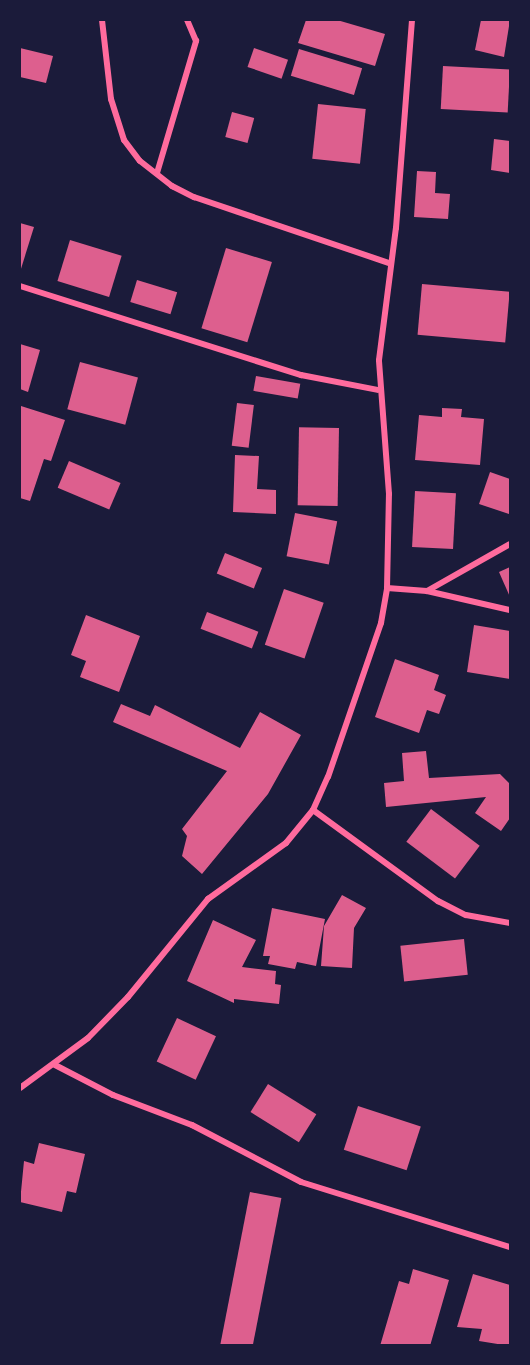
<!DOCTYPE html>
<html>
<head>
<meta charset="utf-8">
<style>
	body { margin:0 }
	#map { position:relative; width:530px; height:1365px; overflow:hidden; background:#1b1b3a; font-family:Karla,sans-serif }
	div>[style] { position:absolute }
	.building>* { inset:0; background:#dd5f8e; transform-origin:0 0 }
	.minor>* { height:6px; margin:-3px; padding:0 3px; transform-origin:3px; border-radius:3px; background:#ff6b9d }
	span { translate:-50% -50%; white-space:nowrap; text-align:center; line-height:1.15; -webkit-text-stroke:4.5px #1b1b3a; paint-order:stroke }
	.frame { position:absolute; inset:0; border:21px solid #1b1b3a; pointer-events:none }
</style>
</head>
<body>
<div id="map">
	<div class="building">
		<i style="clip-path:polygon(306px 20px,337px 20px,385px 34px,375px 66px,298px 43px)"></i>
		<i style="clip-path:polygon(481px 20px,510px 20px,504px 57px,475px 50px)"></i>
		<i style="clip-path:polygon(20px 48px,53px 56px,46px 83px,20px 77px)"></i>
		<i style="left:254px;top:48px;width:36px;height:20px;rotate:19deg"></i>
		<i style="left:299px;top:49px;width:66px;height:28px;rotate:17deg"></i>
		<i style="left:443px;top:66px;width:67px;height:43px;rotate:3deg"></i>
		<i style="left:318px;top:104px;width:48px;height:55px;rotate:6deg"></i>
		<i style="left:232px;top:112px;width:23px;height:26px;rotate:15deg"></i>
		<i style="clip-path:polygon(494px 139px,510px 141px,510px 173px,491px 170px)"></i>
		<i style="clip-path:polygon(417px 171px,436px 172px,435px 193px,450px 194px,448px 219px,414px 217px)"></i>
		<i style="clip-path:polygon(20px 223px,34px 227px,20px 272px)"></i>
		<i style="left:70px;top:240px;width:54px;height:43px;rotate:17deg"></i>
		<i style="left:226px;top:248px;width:48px;height:84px;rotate:17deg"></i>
		<i style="left:137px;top:280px;width:42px;height:23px;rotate:17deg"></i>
		<i style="left:422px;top:284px;width:88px;height:51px;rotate:5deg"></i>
		<i style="clip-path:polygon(20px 344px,40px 350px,28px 392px,20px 389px)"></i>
		<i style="left:80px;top:362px;width:60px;height:49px;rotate:15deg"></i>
		<i style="left:256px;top:376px;width:45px;height:15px;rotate:10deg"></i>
		<i style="left:237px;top:403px;width:17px;height:43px;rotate:7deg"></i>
		<i style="clip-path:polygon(21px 406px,65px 420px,51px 461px,44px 459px,30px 501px,20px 498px)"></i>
		<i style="clip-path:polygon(442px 408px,462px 409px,461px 417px,484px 419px,480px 465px,415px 460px,419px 415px,442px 417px)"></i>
		<i style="left:339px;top:428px;width:78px;height:40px;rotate:91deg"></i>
		<i style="clip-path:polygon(235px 455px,259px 456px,257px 489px,276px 490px,276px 514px,233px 512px)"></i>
		<i style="left:69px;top:461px;width:56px;height:29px;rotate:23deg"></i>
		<i style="clip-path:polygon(490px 472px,510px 479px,509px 514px,479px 504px)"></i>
		<i style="left:415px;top:491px;width:41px;height:56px;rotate:3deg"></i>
		<i style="left:295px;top:513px;width:43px;height:44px;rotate:11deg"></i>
		<i style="left:225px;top:553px;width:40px;height:22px;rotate:22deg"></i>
		<i style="clip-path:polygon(510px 567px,510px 597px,499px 572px)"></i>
		<i style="left:284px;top:589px;width:42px;height:59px;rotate:19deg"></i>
		<i style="left:207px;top:612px;width:55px;height:18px;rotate:21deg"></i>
		<i style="clip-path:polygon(86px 615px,140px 636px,119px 692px,80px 677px,86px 661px,71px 655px)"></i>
		<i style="clip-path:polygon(474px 625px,510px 631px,510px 679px,467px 672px)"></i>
		<i style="clip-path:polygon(395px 659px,439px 675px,434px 690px,446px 695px,439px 714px,427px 710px,419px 733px,375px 717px)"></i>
		<i style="clip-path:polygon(121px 704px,150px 716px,155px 705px,240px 748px,260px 712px,301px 735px,268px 794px,202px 874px,182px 856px,187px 836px,182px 829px,227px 771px,113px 722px)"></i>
		<i style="clip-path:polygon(426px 751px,429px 778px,500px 774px,510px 784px,510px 818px,501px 831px,475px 813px,486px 797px,386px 807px,384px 783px,404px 781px,402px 753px)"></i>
		<i style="left:431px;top:809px;width:61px;height:41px;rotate:37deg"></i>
		<i style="clip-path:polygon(342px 895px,366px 908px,354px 928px,352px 968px,321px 966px,324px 926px)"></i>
		<i style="clip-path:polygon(272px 908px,325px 919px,316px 966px,297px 962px,295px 969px,268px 964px,270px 956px,263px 956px)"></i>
		<i style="clip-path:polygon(213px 920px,256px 940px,242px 967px,276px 971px,275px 984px,281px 985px,279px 1004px,234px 999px,234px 1003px,187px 981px)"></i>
		<i style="left:464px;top:939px;width:36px;height:64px;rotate:84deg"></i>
		<i style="left:177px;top:1018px;width:43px;height:48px;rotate:25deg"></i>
		<i style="left:268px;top:1084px;width:57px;height:33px;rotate:32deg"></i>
		<i style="left:358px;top:1106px;width:66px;height:46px;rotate:18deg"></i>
		<i style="clip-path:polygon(39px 1143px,85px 1154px,76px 1193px,67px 1191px,62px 1212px,20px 1202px,24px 1161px,34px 1164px)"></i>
		<i style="left:250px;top:1192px;width:32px;height:157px;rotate:11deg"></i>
		<i style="clip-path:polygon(413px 1269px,449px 1280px,430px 1346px,380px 1346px,399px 1281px,409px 1284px)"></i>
		<i style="clip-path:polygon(473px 1274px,510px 1285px,510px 1346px,479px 1341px,482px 1329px,457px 1327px)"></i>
	</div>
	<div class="minor">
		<i style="left:102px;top:20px;width:80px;rotate:83.5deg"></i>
		<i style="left:111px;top:99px;width:43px;rotate:72.4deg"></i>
		<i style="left:124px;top:140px;width:26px;rotate:53deg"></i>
		<i style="left:140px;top:161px;width:41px;rotate:38deg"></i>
		<i style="left:172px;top:186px;width:25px;rotate:27deg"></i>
		<i style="left:194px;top:197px;width:206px;rotate:18.7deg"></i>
		<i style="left:157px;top:173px;width:138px;rotate:-73.5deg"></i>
		<i style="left:196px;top:41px;width:23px;rotate:-113deg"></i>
		<i style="left:20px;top:286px;width:295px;rotate:17.6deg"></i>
		<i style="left:301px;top:375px;width:78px;rotate:11deg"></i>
		<i style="left:387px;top:588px;width:40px;rotate:4.3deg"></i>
		<i style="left:427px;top:591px;width:85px;rotate:12.9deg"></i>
		<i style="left:427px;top:591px;width:95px;rotate:-29.5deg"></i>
		<i style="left:313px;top:810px;width:155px;rotate:36.1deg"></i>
		<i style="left:438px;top:901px;width:31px;rotate:27deg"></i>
		<i style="left:466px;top:915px;width:45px;rotate:10.3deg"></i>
		<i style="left:55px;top:1065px;width:65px;rotate:27.3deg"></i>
		<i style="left:113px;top:1095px;width:85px;rotate:20.8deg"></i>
		<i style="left:192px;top:1125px;width:123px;rotate:27.6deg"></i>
		<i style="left:301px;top:1182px;width:219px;rotate:17.3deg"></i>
		<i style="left:20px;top:1088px;width:84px;rotate:-36.3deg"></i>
		<i style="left:88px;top:1038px;width:57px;rotate:-45.7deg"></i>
		<i style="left:128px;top:997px;width:127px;rotate:-50.8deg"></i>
		<i style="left:208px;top:899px;width:96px;rotate:-35.7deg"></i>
		<i style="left:286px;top:843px;width:43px;rotate:-50.7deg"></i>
		<i style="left:313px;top:810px;width:36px;rotate:-66deg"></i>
		<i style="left:328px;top:777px;width:163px;rotate:-71deg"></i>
		<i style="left:381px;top:623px;width:36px;rotate:-80deg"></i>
		<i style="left:387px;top:588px;width:94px;rotate:-88.8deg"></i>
		<i style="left:389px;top:494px;width:134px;rotate:-94.3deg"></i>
		<i style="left:379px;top:360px;width:133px;rotate:-82.7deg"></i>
		<i style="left:396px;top:228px;width:209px;rotate:-85.6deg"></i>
	</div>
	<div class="frame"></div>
</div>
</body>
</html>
